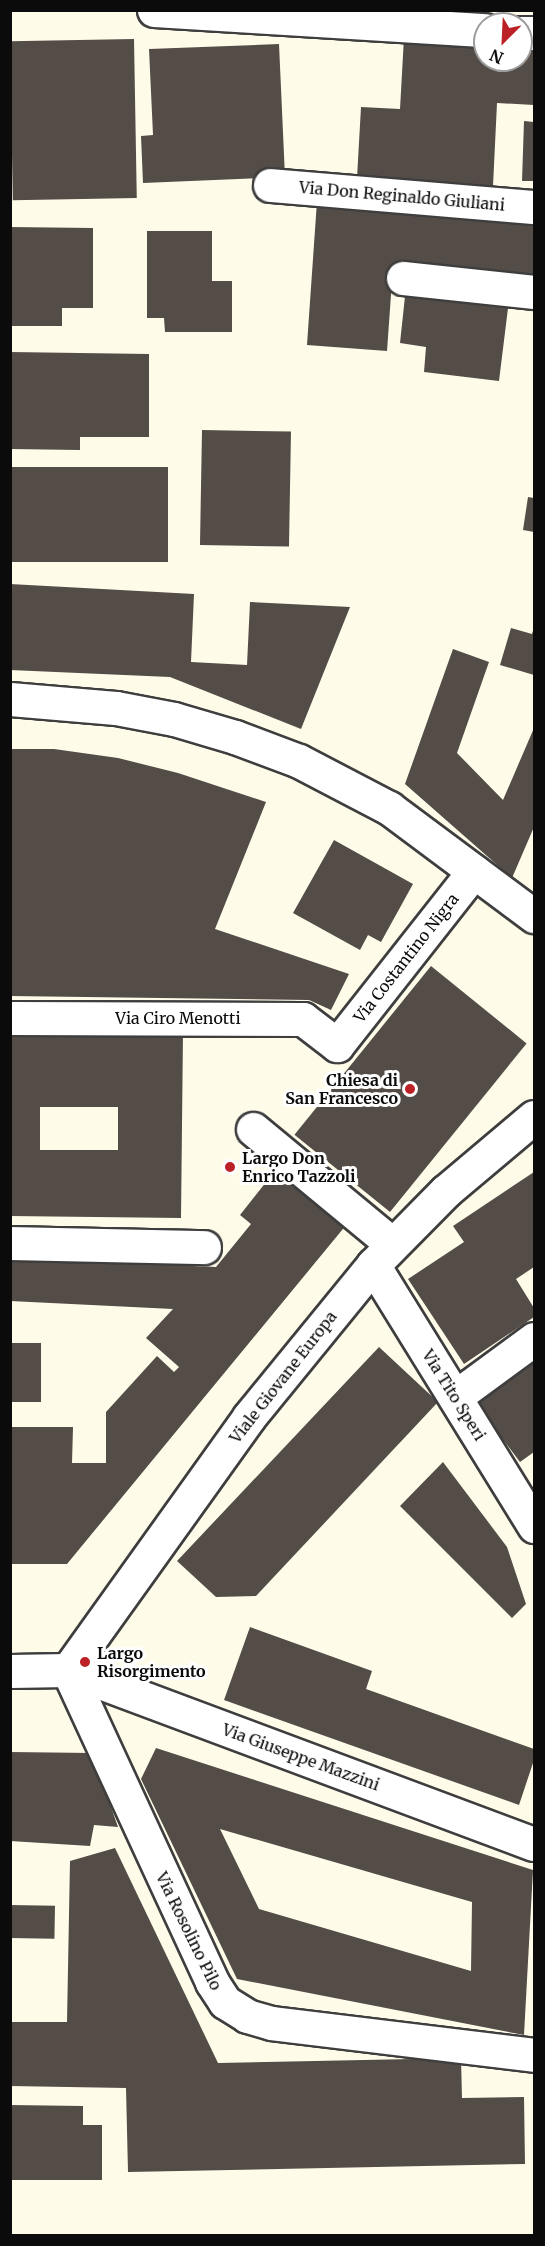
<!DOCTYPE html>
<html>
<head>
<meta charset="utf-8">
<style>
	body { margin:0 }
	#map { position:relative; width:545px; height:2246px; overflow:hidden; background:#fffbe9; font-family:Merriweather,serif }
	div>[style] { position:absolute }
	.building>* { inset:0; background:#544c47; transform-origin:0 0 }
	.roads { filter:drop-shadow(2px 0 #3e3e3e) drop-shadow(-2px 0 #3e3e3e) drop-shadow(0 2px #3e3e3e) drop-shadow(0 -2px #3e3e3e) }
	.minor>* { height:33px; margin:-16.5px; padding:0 16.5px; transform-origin:16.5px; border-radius:16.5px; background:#fff }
	.tertiary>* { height:33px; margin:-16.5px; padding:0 16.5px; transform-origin:16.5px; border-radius:16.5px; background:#fff }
	.dots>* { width:16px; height:16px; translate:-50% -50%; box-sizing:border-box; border:3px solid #fff; border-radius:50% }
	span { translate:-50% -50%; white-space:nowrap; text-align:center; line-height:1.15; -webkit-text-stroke:6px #fff; paint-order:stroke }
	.street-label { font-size:16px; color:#0b0b0b }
	.poi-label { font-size:16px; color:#0b0b0b; font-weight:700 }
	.right { translate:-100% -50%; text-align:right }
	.left { translate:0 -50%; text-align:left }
	.frame { position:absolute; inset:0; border:12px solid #0b0b0b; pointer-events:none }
	.north { position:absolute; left:473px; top:12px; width:60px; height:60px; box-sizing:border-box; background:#fff; border:2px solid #9d9d9d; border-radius:50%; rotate:204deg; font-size:16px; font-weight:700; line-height:24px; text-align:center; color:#0b0b0b }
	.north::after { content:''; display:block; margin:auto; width:21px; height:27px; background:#bc2125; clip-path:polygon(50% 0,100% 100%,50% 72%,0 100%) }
</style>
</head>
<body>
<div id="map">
	<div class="building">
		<i style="clip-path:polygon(404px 37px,485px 42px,485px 60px,521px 60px,521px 44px,534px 45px,534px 105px,497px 103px,493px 186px,357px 178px,361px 107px,400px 109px)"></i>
		<i style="left:134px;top:39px;width:159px;height:124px;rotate:89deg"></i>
		<i style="clip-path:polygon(279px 44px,285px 177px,143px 183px,141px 136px,153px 135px,149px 49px)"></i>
		<i style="clip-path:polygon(524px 121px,534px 122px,534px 181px,522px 181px)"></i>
		<i style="clip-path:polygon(317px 201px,534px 216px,534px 277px,393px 267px,387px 351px,307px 345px)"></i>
		<i style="clip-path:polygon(10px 227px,93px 228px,93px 308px,62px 308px,62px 326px,10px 326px)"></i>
		<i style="clip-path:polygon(147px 231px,212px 231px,212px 281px,232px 281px,232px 332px,165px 332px,164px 318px,147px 318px)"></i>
		<i style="clip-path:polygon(406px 287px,509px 300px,499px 381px,424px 372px,426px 347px,400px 343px)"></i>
		<i style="clip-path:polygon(10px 352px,149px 354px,149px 437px,80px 437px,80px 450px,10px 449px)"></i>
		<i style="left:202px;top:430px;width:89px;height:115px;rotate:1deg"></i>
		<i style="left:10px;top:467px;width:158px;height:95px"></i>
		<i style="clip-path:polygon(528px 497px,534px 498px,534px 532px,523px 530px)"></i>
		<i style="clip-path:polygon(10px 584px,194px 594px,191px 662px,247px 665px,250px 602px,350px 607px,301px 729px,170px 677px,10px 670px)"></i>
		<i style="clip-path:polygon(534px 627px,534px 675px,500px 665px,511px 628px,532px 634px)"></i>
		<i style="clip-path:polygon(453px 649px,489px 662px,457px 753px,503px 800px,534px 728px,534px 827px,512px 878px,405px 784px)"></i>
		<i style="clip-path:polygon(10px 749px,54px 749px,118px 758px,178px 773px,266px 802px,215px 929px,349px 974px,331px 1010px,309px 1000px,10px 996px)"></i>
		<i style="clip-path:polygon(334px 840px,413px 884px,381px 942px,368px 935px,360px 950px,293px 913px)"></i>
		<i style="left:431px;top:966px;width:123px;height:217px;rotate:39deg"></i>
		<i style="clip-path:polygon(evenodd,10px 1030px,183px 1033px,181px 1218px,10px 1216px,10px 1030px,40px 1107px,118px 1107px,118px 1150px,40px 1150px,40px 1107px)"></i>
		<i style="clip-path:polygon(278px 1167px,347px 1224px,67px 1564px,10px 1564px,10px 1427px,73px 1427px,72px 1463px,106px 1463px,106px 1412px,157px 1356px,174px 1372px,179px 1367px,146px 1338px,173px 1309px,10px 1301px,10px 1258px,216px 1267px,251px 1224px,240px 1215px)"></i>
		<i style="clip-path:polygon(534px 1172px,534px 1267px,516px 1279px,534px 1308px,534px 1317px,464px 1364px,408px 1279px,464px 1242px,453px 1226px)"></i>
		<i style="left:10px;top:1343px;width:31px;height:59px"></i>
		<i style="clip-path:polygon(379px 1347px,438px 1402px,256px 1596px,216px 1597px,177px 1561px)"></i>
		<i style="clip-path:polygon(534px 1350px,534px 1452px,520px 1462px,471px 1397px)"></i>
		<i style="clip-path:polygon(443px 1462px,507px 1547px,526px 1604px,512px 1618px,400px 1506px)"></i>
		<i style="clip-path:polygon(250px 1627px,372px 1671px,366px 1689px,534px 1749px,534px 1760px,519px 1805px,224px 1700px)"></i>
		<i style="clip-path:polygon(evenodd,156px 1748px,533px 1870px,524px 2035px,237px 1979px,141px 1779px,156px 1748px,220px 1829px,472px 1902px,471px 1971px,259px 1909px,220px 1829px)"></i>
		<i style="clip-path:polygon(10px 1752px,92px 1753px,118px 1827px,94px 1825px,90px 1846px,10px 1841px)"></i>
		<i style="clip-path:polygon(115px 1848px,218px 2063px,461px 2058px,462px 2098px,524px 2097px,525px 2164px,128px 2172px,126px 2088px,10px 2086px,10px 2022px,67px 2022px,70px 1861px)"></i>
		<i style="left:10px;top:1905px;width:45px;height:33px;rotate:1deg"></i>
		<i style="clip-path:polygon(10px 2105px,83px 2106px,83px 2125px,102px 2125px,102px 2180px,10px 2180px)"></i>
	</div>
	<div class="roads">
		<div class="minor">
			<i style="left:154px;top:10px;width:332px;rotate:3.5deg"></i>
			<i style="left:521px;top:33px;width:13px"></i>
			<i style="left:270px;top:185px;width:265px;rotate:4.8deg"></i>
			<i style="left:403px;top:278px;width:132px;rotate:6.1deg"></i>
			<i style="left:10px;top:1018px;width:293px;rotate:0.2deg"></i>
			<i style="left:303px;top:1019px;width:43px;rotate:37.4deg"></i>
			<i style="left:337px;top:1045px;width:221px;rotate:-51.8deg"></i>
			<i style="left:253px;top:1129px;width:180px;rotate:39.6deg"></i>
			<i style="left:10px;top:1243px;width:194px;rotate:1.2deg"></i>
			<i style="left:373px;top:1265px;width:307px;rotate:58.3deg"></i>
			<i style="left:455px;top:1397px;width:98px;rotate:-36.3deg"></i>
			<i style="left:68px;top:1670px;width:311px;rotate:-54.4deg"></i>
			<i style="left:249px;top:1417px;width:196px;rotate:-50.8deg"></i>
			<i style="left:373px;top:1265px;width:104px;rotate:-45.4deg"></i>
			<i style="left:446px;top:1191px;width:115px;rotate:-40.1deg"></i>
			<i style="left:68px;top:1670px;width:344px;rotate:65.2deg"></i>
			<i style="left:212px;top:1982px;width:24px;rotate:57deg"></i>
			<i style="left:225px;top:2002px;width:26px;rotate:32deg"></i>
			<i style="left:247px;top:2016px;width:25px;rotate:16deg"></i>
			<i style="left:271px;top:2023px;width:265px;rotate:6.9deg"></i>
			<i style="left:10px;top:1671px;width:58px;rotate:-1deg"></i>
			<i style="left:68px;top:1670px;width:497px;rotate:20.5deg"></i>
		</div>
		<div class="tertiary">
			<i style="left:10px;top:699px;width:106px;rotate:4.9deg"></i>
			<i style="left:116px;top:708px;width:59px;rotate:10.7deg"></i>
			<i style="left:174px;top:719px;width:64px;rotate:16.4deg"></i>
			<i style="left:235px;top:737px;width:68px;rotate:20.6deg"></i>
			<i style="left:299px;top:761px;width:102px;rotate:27.6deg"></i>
			<i style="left:389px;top:808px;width:181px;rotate:36.7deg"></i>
		</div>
	</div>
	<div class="dots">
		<i style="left:410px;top:1089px;background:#bc2125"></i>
		<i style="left:230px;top:1167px;background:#bc2125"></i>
		<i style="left:85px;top:1662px;background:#bc2125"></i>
	</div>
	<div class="street-label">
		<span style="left:402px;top:196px;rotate:5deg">Via Don Reginaldo Giuliani</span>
		<span style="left:406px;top:958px;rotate:-52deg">Via Costantino Nigra</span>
		<span style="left:178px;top:1018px">Via Ciro Menotti</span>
		<span style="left:283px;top:1377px;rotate:-52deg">Viale Giovane Europa</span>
		<span style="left:454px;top:1395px;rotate:58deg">Via Tito Speri</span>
		<span style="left:301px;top:1757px;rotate:20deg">Via Giuseppe Mazzini</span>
		<span style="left:189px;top:1931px;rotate:64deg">Via Rosolino Pilo</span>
	</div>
	<div class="poi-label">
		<span class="right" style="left:398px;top:1089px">Chiesa di<br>San Francesco</span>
		<span class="left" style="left:242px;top:1167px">Largo Don<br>Enrico Tazzoli</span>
		<span class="left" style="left:97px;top:1662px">Largo<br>Risorgimento</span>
	</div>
	<div class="frame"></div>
	<div class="north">N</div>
</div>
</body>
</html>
